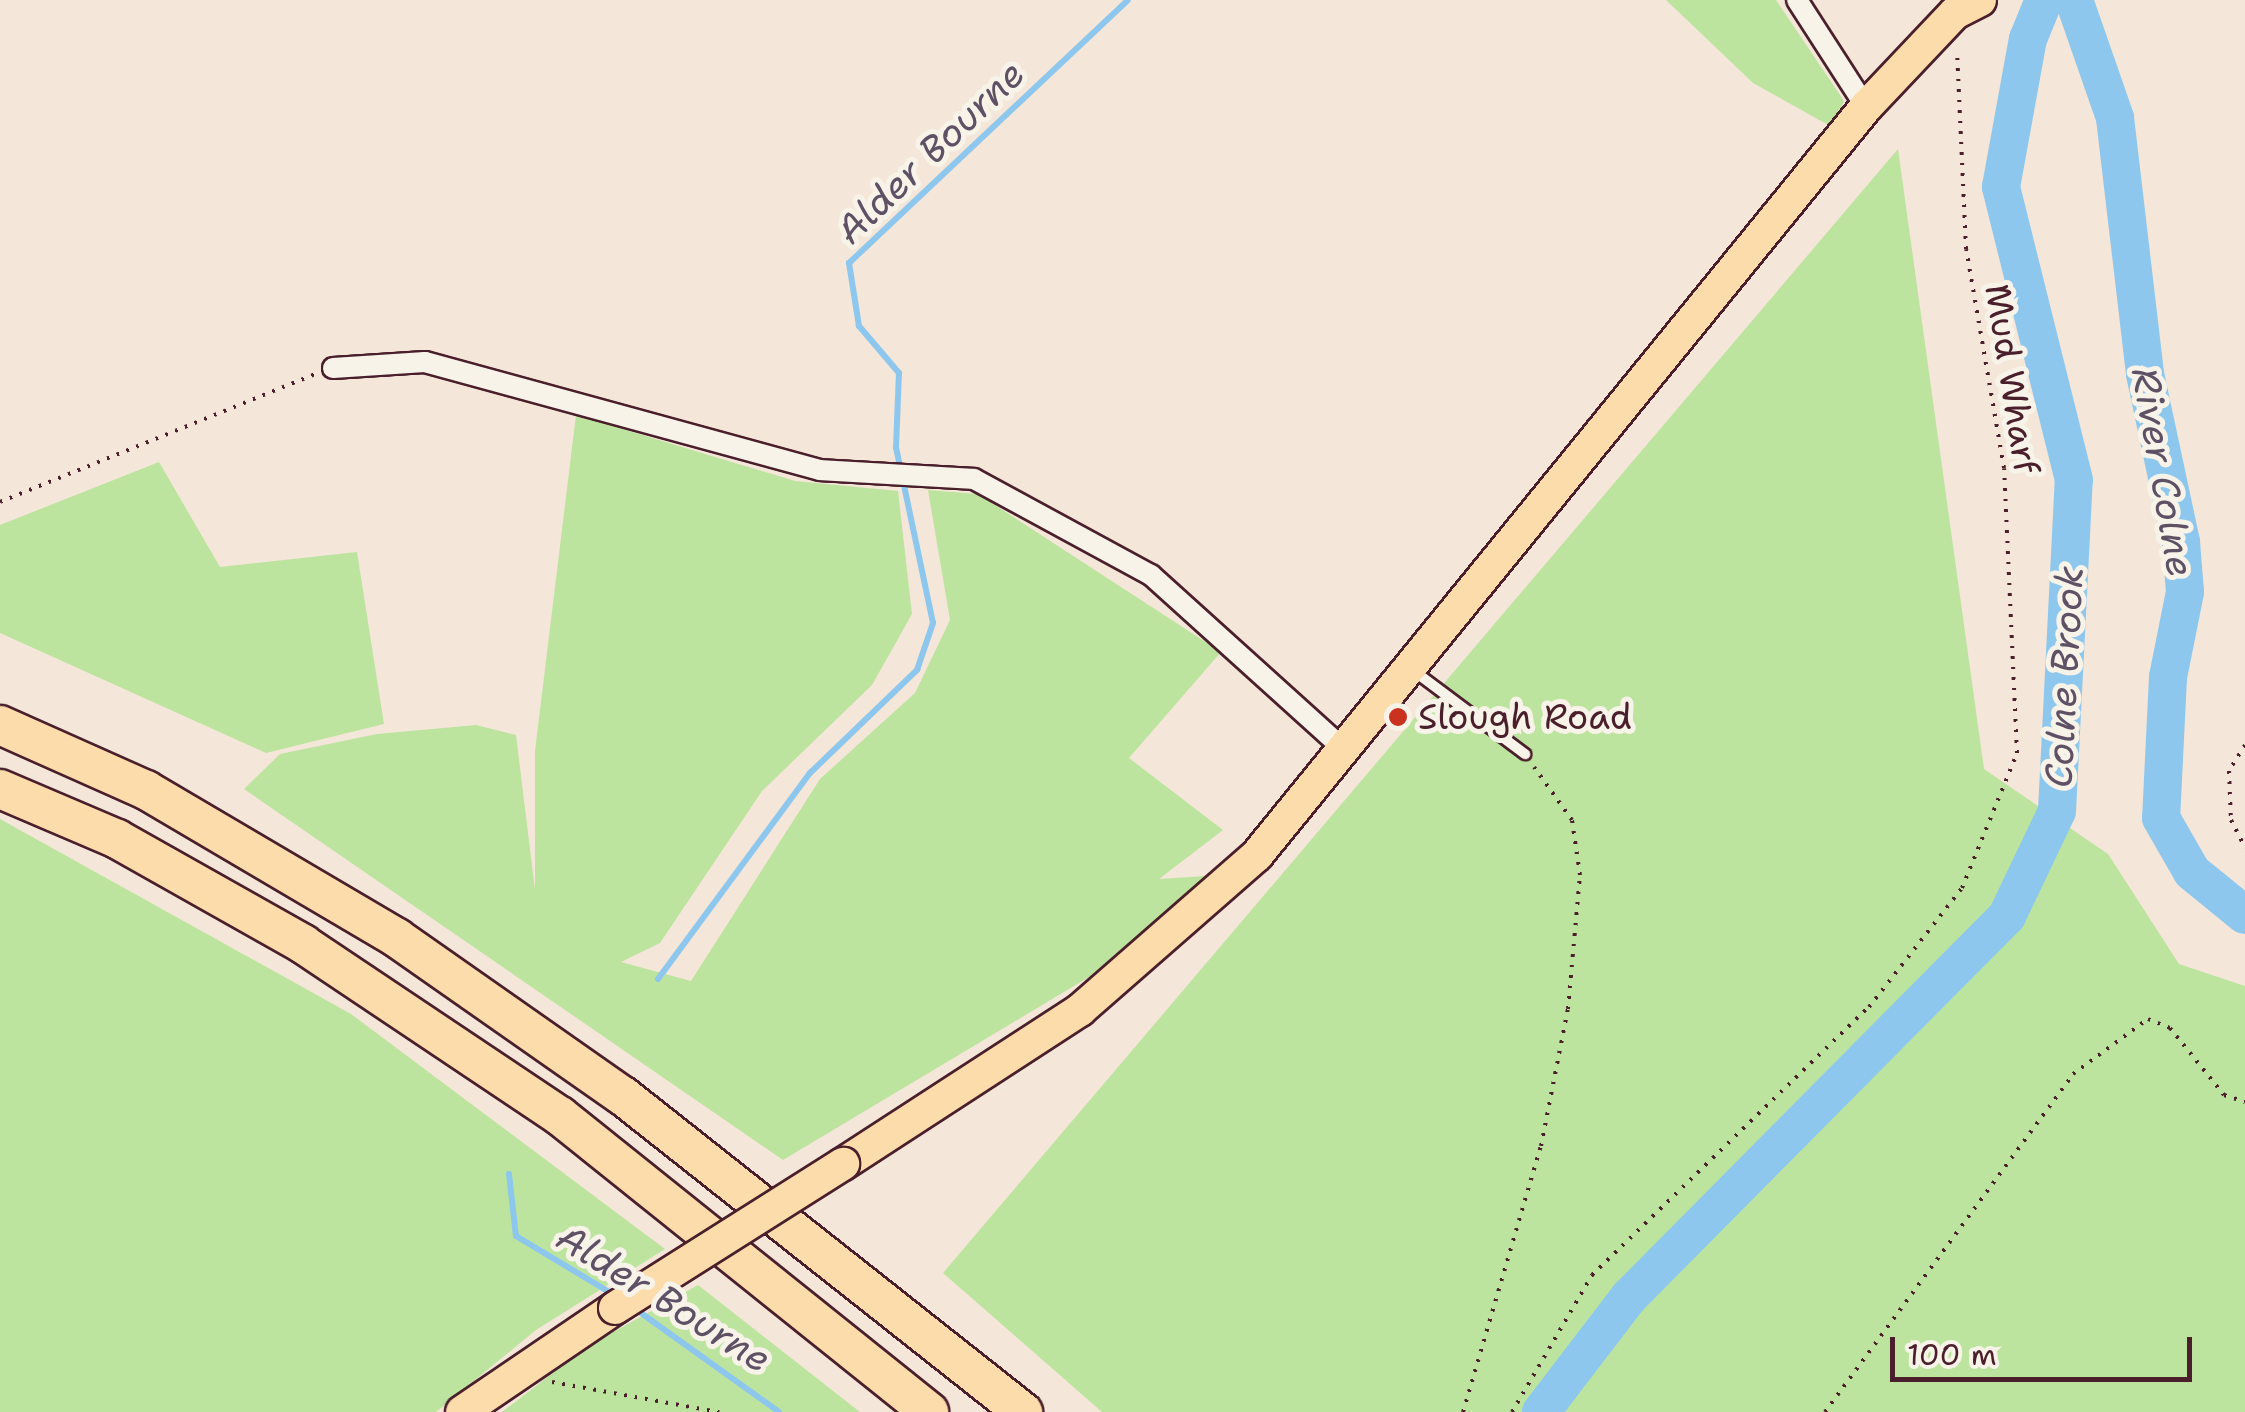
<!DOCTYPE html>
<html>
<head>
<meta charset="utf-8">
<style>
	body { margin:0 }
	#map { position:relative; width:2245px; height:1412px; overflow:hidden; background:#f4e6d8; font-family:"Shantell Sans",sans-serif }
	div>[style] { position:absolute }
	.green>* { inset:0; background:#bde49f }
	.stream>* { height:6px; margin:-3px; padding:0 3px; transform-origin:3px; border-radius:3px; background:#8dc7ed }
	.river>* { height:38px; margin:-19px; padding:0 19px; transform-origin:19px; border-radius:19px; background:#8dc7ed }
	.path>* { height:4px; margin-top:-2px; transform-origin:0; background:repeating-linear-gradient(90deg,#4a1f2b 0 2.5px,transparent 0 10.5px) }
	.roads { filter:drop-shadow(2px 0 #4a1f2b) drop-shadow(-2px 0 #4a1f2b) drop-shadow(0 2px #4a1f2b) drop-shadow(0 -2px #4a1f2b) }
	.lane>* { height:10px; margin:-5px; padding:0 5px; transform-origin:5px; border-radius:5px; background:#f7f3e8 }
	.street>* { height:20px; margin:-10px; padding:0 10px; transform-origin:10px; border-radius:10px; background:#f7f3e8 }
	.primary>* { height:32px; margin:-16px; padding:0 16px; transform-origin:16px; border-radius:16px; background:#fddcac }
	.highway>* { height:38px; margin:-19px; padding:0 19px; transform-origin:19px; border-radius:19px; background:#fddcac }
	.bridges { filter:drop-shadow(2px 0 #4a1f2b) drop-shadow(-2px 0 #4a1f2b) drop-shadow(0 2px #4a1f2b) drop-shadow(0 -2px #4a1f2b) }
	.primary-bridge>* { height:32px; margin:-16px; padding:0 16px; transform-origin:16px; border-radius:16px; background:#fddcac }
	.dots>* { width:28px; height:28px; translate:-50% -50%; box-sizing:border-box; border:5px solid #f7f3e8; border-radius:50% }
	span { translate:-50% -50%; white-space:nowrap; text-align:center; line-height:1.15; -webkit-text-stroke:10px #f7f3e8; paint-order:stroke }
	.street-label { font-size:35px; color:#4a1f2b }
	.poi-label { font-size:35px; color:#4a1f2b }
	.left { translate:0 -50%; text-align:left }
	.water-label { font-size:38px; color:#5e5165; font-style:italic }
	.scale { position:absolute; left:1890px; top:1337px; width:302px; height:45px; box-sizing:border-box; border:5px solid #4a1f2b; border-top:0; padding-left:12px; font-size:30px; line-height:35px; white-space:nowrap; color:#4a1f2b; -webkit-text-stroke:8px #f7f3e8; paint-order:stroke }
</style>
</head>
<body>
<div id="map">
	<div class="green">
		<i style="clip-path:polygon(1666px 0,1776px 0,1844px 101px,1832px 127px,1753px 83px)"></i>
		<i style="clip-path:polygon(1898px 149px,1984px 769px,2108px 854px,2179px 964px,2245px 986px,2245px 1412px,1102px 1412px,943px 1273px)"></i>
		<i style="clip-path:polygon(576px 415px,795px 481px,898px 491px,912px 614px,872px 685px,762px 791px,660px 943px,621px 962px,691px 981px,820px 779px,915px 693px,950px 620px,928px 490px,978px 494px,1221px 652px,1129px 758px,1223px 830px,1159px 879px,1206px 876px,1089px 977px,783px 1160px,244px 789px,280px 754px,377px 734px,476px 725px,516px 735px,535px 890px,535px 751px)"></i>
		<i style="clip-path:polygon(159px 462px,220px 567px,357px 552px,384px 724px,266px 753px,0 633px,0 525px)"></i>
		<i style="clip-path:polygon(0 819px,351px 1014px,665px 1249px,536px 1330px,436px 1412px,0 1412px)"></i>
		<i style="clip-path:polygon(698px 1285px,860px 1412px,502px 1412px,588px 1346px)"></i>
	</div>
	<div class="stream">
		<i style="left:658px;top:979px;width:256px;rotate:-53.6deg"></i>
		<i style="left:810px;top:773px;width:149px;rotate:-43.9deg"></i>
		<i style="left:917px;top:670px;width:50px;rotate:-71.2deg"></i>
		<i style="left:933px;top:623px;width:180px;rotate:-101.9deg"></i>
		<i style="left:896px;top:447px;width:74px;rotate:-87.7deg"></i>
		<i style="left:899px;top:373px;width:62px;rotate:-130.4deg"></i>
		<i style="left:859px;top:326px;width:64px;rotate:-99deg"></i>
		<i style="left:849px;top:263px;width:383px;rotate:-43.3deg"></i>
		<i style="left:509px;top:1174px;width:62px;rotate:83.6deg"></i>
		<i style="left:516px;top:1236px;width:117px;rotate:31deg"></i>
		<i style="left:634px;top:1308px;width:178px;rotate:35.6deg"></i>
	</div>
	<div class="river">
		<i style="left:2074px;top:0;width:125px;rotate:70.8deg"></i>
		<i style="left:2115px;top:118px;width:258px;rotate:83.3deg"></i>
		<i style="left:2145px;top:374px;width:172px;rotate:77.9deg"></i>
		<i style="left:2181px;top:542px;width:50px;rotate:85.4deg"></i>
		<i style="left:2185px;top:592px;width:87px;rotate:101.3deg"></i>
		<i style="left:2168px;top:677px;width:141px;rotate:92.8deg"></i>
		<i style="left:2161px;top:818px;width:62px;rotate:60.1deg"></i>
		<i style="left:2192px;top:872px;width:68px;rotate:39.1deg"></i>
		<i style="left:1541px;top:1412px;width:145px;rotate:-52.6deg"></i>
		<i style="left:1629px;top:1297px;width:537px;rotate:-45.23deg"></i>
		<i style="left:2007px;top:916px;width:116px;rotate:-64.5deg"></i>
		<i style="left:2057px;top:811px;width:331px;rotate:-87.1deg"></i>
		<i style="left:2074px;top:480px;width:302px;rotate:-104deg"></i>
		<i style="left:2001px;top:187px;width:150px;rotate:-79.7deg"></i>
		<i style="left:2028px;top:39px;width:42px;rotate:-67.7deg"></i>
	</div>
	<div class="path">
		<i style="left:0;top:502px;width:340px;rotate:-22.1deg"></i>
		<i style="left:2245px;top:745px;width:31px;rotate:122deg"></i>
		<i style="left:2229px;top:771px;width:49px;rotate:87.7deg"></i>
		<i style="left:2231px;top:820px;width:31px;rotate:63deg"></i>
		<i style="left:552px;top:1382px;width:170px;rotate:10.2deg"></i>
		<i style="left:1463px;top:1412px;width:277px;rotate:-73.7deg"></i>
		<i style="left:1541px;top:1146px;width:140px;rotate:-78.9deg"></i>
		<i style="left:1568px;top:1009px;width:135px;rotate:-84.9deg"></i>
		<i style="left:1580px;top:875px;width:56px;rotate:-98.3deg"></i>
		<i style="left:1572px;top:820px;width:65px;rotate:-125.6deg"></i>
		<i style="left:1512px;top:1412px;width:159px;rotate:-59.7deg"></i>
		<i style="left:1592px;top:1275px;width:385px;rotate:-44.1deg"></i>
		<i style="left:1869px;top:1007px;width:151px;rotate:-52deg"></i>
		<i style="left:1962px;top:888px;width:146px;rotate:-67.8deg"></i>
		<i style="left:2017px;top:753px;width:285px;rotate:-92.6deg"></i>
		<i style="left:2004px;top:468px;width:222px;rotate:-99.8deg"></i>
		<i style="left:1966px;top:249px;width:197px;rotate:-92.6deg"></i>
		<i style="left:1825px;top:1412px;width:419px;rotate:-53.7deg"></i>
		<i style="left:2073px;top:1074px;width:93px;rotate:-36.3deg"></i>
		<i style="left:2148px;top:1019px;width:24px;rotate:22deg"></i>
		<i style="left:2170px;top:1028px;width:86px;rotate:51.1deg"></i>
		<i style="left:2224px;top:1095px;width:22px;rotate:18deg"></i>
	</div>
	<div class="roads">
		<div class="lane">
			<i style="left:1414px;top:671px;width:139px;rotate:36.8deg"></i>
		</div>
		<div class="street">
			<i style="left:1797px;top:0;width:127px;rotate:57.2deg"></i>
			<i style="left:333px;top:368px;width:92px;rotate:-3.7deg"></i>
			<i style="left:425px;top:362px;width:409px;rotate:15.3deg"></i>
			<i style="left:820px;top:470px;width:154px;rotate:3.3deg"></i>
			<i style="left:974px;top:479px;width:201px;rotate:28.5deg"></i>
			<i style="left:1151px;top:575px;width:264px;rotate:42.1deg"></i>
		</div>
		<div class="primary">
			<i style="left:843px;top:1164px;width:283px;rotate:-33deg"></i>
			<i style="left:1080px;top:1010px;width:235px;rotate:-41.2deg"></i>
			<i style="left:1257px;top:855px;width:965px;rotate:-50.85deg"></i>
			<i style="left:1866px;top:107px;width:129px;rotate:-46.6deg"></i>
			<i style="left:1955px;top:13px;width:28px;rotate:-27deg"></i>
			<i style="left:462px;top:1412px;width:185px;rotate:-34.2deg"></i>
		</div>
		<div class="highway">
			<i style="left:0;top:725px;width:160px;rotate:24deg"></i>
			<i style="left:146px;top:790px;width:291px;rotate:30.5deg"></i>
			<i style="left:397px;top:938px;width:276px;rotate:35deg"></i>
			<i style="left:623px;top:1096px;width:510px;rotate:38.31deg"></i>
			<i style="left:0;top:789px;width:127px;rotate:23.1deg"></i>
			<i style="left:117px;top:839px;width:214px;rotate:29.4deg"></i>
			<i style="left:303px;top:944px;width:309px;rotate:33.8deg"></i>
			<i style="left:560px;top:1116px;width:473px;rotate:38.7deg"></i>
		</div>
	</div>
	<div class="bridges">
		<div class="primary-bridge">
			<i style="left:615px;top:1308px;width:270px;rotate:-32.3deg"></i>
		</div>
	</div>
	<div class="dots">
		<i style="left:1398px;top:717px;background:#c8321e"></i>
	</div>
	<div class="street-label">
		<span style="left:2012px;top:379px;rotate:81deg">Mud Wharf</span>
	</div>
	<div class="poi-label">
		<span class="left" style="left:1418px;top:717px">Slough Road</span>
	</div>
	<div class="water-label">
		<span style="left:930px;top:152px;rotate:-44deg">Alder Bourne</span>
		<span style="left:2163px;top:472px;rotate:80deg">River Colne</span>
		<span style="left:2064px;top:677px;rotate:-87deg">Colne Brook</span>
		<span style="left:664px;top:1298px;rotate:32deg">Alder Bourne</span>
	</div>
	<div class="scale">100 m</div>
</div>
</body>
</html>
